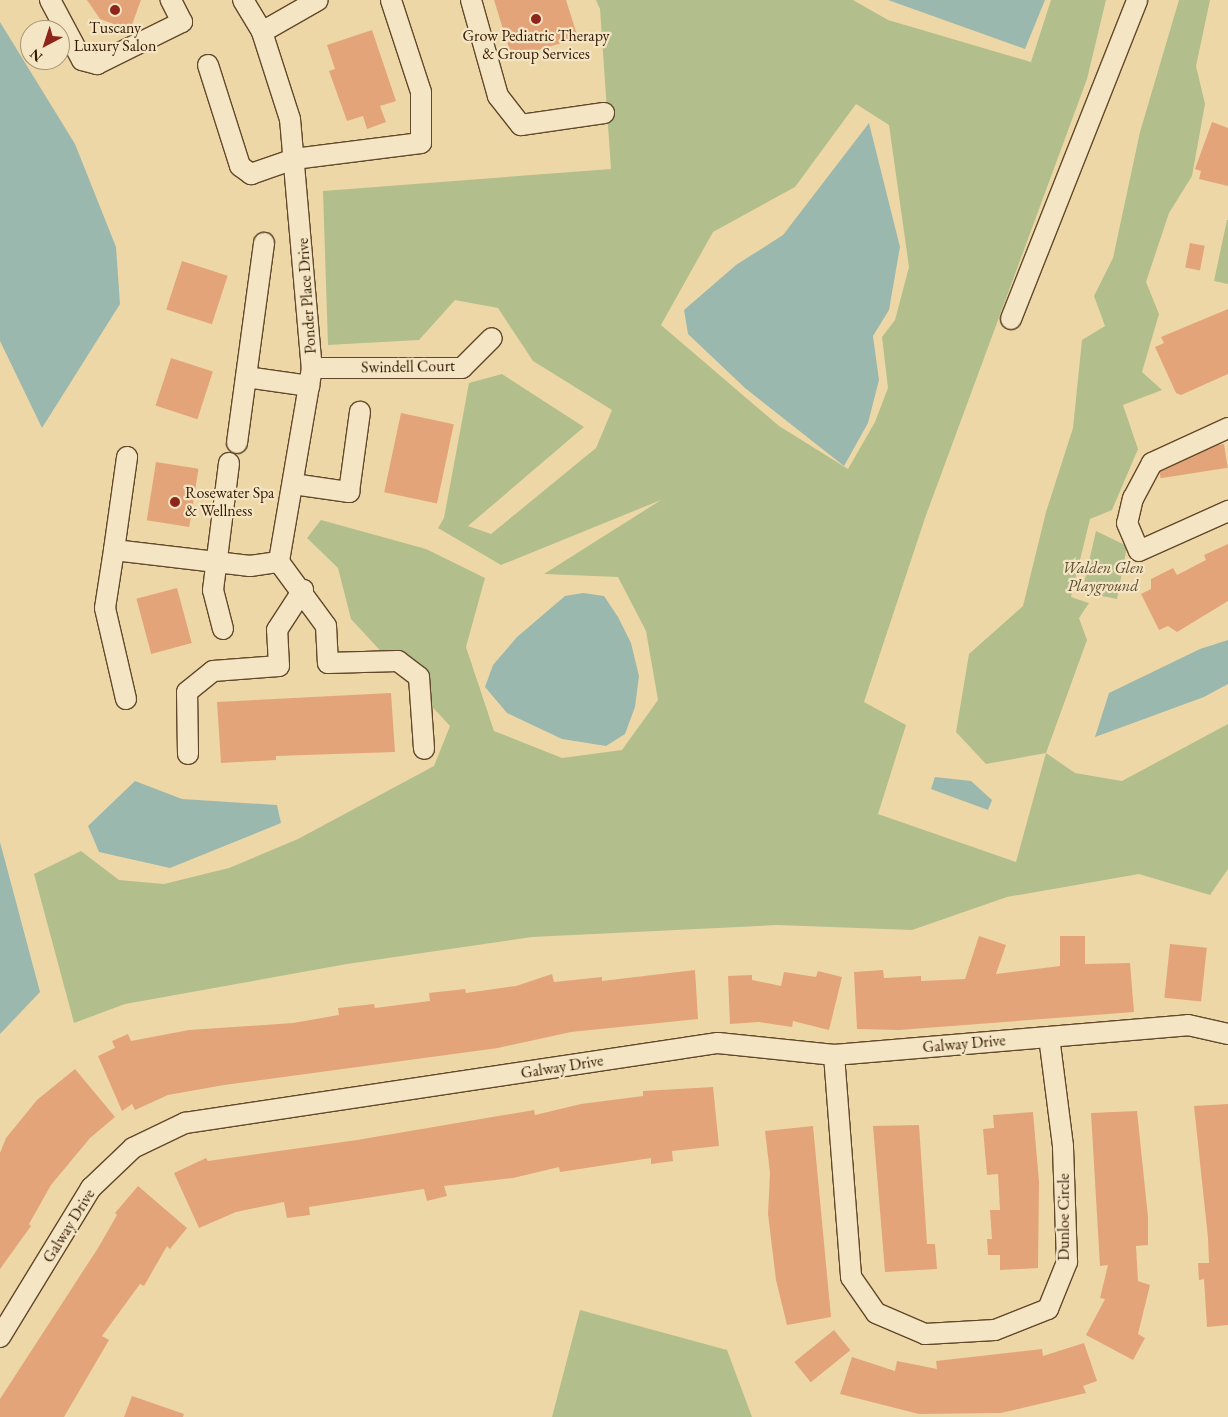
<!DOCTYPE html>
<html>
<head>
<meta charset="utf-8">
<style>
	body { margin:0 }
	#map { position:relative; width:1228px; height:1417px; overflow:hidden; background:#eed7a6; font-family:"EB Garamond",serif }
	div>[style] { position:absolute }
	.green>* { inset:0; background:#b2bf8c }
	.water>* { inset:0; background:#9bb8af }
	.building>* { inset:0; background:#e4a479; transform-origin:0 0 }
	.roads { filter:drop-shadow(1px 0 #62482a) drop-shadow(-1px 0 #62482a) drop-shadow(0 1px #62482a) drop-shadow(0 -1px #62482a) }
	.minor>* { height:20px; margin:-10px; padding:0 10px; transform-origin:10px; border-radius:10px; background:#f4e5c5 }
	.dots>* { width:14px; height:14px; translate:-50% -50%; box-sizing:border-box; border:2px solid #f4e5c5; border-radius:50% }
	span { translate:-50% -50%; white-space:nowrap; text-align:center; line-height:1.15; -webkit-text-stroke:4.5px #f4e5c5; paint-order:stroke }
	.poi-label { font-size:16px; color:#331800 }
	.left { translate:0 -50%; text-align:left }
	.street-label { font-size:16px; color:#331800 }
	.park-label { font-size:16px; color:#594a2a; font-style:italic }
	.north { position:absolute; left:20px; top:20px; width:50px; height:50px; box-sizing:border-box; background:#f4e5c5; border:1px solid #a79376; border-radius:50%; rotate:220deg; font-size:14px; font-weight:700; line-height:20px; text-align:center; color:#331800 }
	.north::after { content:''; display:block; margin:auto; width:18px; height:22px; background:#8f2418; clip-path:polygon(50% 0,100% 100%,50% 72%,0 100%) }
</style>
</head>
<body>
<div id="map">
	<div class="green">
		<i style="clip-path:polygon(evenodd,596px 0,853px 0,888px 20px,1031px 62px,1051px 0,1106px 0,1087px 79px,925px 518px,864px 702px,906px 725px,878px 814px,1016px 862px,1046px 753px,986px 764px,956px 732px,969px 654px,1023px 606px,1046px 512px,1073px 428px,1082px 340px,1105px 326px,1094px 296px,1113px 258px,1140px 132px,1179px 0,1210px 0,1196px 66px,1205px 104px,1192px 176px,1169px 213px,1146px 282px,1159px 314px,1142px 372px,1162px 390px,1123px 405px,1138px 449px,1112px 510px,1090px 519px,1071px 597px,1089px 603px,1079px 618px,1087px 640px,1046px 753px,1075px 773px,1122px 781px,1228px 724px,1228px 869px,1210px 895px,1139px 874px,1007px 897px,912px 930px,777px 925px,532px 937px,347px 964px,125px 1004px,74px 1023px,34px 874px,81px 851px,119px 880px,164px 884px,229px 868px,298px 839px,434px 766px,450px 726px,351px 619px,338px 568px,307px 538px,321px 520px,426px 549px,485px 578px,466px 647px,494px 731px,562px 758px,622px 750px,658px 700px,646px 631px,618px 577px,544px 574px,661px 500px,501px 565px,438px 528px,444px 518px,469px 383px,502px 374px,584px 427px,468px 526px,491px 534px,596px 448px,612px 410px,533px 361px,498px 308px,455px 300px,419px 340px,328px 345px,323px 191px,611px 169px,600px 9px,596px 0,856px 104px,889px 125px,909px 267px,895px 320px,882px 337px,888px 388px,875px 422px,848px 469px,779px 426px,661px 325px,713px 232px,795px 187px,856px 104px)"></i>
		<i style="clip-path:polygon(1227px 220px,1228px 220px,1228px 284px,1214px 281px)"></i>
		<i style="clip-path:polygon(1096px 531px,1127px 546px,1117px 599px,1082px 592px)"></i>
		<i style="clip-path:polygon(580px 1310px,727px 1350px,752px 1417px,552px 1417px)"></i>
	</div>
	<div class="water">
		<i style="clip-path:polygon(888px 0,1045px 0,1025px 49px)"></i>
		<i style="clip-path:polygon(0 22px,75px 144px,116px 247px,120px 304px,42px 428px,0 341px)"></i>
		<i style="clip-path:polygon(869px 123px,900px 247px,889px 310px,873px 336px,879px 380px,868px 423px,844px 466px,745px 388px,688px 334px,684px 310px,736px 265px,783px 235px)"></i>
		<i style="clip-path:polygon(583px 593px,604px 596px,618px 617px,631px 643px,639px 676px,635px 707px,625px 734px,606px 746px,562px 739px,507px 713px,485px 687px,493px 665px,517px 637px,565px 596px)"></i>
		<i style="clip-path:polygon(1228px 640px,1228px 684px,1204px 697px,1095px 737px,1109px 693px,1200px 649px)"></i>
		<i style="clip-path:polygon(935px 777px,971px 781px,992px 800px,988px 810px,931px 789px)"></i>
		<i style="clip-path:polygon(135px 781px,182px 799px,277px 805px,281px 823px,170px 868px,99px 852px,88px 826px)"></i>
		<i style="clip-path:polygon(0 842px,40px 992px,0 1034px)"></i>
	</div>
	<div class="building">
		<i style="clip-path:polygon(87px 0,141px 0,130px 30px,100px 19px)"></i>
		<i style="clip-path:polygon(494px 0,566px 0,578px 38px,512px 58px)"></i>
		<i style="clip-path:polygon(372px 30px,396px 101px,380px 106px,386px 122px,367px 129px,363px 116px,347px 121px,329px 71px,335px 69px,327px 45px)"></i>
		<i style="clip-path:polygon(1212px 122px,1228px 128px,1228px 186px,1199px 179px,1201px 171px,1195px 169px)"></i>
		<i style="left:1190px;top:243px;width:15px;height:25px;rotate:11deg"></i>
		<i style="left:182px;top:261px;width:48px;height:51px;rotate:18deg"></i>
		<i style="clip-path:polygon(1228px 309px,1228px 374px,1181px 395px,1176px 393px,1155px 347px,1164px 343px,1161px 337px)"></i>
		<i style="left:171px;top:358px;width:44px;height:50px;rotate:18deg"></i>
		<i style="left:401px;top:413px;width:54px;height:81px;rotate:12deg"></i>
		<i style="left:1224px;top:444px;width:24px;height:68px;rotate:81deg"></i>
		<i style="left:156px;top:462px;width:43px;height:59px;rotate:9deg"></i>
		<i style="clip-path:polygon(1228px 544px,1228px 601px,1177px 632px,1168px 626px,1159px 630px,1141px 594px,1151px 589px,1151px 579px,1173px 568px,1177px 575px,1206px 560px,1204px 555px)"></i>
		<i style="left:177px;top:588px;width:57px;height:42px;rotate:75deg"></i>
		<i style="clip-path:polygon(391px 693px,395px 752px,276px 756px,276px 760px,221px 763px,217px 702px)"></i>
		<i style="clip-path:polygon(979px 936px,1006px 945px,996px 974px,1060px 966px,1060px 936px,1085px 936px,1085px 964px,1130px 963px,1134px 1012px,899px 1030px,857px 1029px,854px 972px,883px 970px,884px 978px,921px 976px,921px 981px,965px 979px)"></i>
		<i style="left:1170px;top:944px;width:37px;height:54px;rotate:6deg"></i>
		<i style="clip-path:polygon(695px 970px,698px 1019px,571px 1032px,498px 1048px,224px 1085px,168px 1095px,135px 1110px,132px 1104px,122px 1111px,98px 1056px,115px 1048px,112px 1041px,128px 1034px,131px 1041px,189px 1030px,293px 1023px,339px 1015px,338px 1008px,374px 1004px,375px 1008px,430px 1001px,429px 993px,465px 989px,466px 993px,516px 986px,552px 974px,554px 982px,602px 977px,602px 981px)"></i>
		<i style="clip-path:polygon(818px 971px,842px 977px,829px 1030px,793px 1021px,792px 1027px,759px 1022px,730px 1024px,728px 976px,752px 975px,752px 980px,781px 986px,784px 972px,816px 977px)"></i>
		<i style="clip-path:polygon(75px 1069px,115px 1117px,90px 1138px,51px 1185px,29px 1224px,31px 1226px,0 1269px,0 1153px,6px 1138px,37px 1100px)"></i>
		<i style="clip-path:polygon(713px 1087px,719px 1146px,672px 1151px,673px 1161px,651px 1164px,651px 1158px,560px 1172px,559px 1167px,513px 1178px,444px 1186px,447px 1196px,427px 1201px,424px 1189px,309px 1207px,310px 1215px,287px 1218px,284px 1202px,236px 1212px,199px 1228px,174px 1173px,206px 1158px,208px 1161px,357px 1140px,534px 1110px,535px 1115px,581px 1104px,643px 1096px,643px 1091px)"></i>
		<i style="clip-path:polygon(1228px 1104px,1228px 1325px,1207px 1327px,1204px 1279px,1199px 1280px,1198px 1263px,1209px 1263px,1208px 1238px,1194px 1106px)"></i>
		<i style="clip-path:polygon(1137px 1111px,1148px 1217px,1148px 1245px,1136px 1246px,1138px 1281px,1150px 1285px,1138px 1334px,1145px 1338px,1133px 1360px,1086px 1335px,1105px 1299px,1100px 1298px,1108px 1265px,1100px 1266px,1091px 1113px)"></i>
		<i style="clip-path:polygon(1033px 1112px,1039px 1182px,1038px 1268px,1000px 1270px,1000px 1255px,988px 1255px,987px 1239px,992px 1239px,990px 1210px,1000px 1210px,998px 1174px,987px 1175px,983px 1129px,994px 1128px,993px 1115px)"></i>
		<i style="clip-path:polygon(919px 1125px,927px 1244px,935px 1244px,937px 1269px,885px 1272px,873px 1126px)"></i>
		<i style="clip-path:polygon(813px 1126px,831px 1317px,787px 1325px,776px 1280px,768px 1214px,770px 1173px,765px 1131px)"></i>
		<i style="clip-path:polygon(138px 1186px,187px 1228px,170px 1249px,167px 1246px,144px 1286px,140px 1284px,102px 1336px,109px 1340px,64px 1417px,0 1417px,0 1399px,98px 1248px,117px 1215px,115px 1213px)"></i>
		<i style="left:834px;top:1330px;width:26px;height:51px;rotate:51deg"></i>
		<i style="clip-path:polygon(1084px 1343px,1097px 1381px,1083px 1386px,1086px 1393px,1001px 1413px,919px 1414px,840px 1394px,852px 1357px,895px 1371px,897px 1361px,937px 1369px,936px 1361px,1042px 1349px,1043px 1356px)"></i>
		<i style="clip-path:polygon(132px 1396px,184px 1414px,183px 1417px,124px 1417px)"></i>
	</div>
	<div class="roads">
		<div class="minor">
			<i style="left:50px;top:0;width:68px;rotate:61.9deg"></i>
			<i style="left:82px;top:60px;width:16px;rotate:15deg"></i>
			<i style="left:97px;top:64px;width:95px;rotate:-26.3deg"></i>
			<i style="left:182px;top:22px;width:25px;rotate:-117deg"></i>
			<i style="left:243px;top:0;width:37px;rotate:59deg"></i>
			<i style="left:262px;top:32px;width:91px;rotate:72.2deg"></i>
			<i style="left:290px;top:119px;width:250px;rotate:85deg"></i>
			<i style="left:312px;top:368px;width:197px;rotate:99.7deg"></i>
			<i style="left:279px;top:562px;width:79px;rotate:53.7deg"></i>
			<i style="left:326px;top:626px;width:37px;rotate:87deg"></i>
			<i style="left:328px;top:663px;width:70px;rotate:-1.6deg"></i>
			<i style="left:398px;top:661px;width:26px;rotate:37deg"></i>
			<i style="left:419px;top:677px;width:72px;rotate:86deg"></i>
			<i style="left:471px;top:0;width:100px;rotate:74.3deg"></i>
			<i style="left:498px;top:96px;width:37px;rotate:52deg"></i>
			<i style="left:521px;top:125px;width:84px;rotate:-8.2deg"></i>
			<i style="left:262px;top:32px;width:64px;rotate:-29.7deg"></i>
			<i style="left:208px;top:65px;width:106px;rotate:72.4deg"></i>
			<i style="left:240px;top:166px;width:14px;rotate:36deg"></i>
			<i style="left:251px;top:174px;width:46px;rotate:-19.2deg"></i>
			<i style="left:294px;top:159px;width:128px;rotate:-7.2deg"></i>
			<i style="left:421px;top:143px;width:51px;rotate:-90deg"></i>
			<i style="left:421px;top:92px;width:97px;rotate:-108.1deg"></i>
			<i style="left:1011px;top:319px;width:343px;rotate:-68.4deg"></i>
			<i style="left:312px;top:368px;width:150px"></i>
			<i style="left:462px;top:368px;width:42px;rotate:-45deg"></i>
			<i style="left:246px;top:377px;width:64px;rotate:8.1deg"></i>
			<i style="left:1228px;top:428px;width:84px;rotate:155.3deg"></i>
			<i style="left:1152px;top:463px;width:40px;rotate:118deg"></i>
			<i style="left:1133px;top:498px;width:26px;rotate:103deg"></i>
			<i style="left:1127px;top:523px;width:30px;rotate:67deg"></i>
			<i style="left:1139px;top:551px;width:98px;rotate:-24.2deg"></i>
			<i style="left:237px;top:443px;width:202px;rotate:-82.3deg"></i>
			<i style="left:293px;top:484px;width:57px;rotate:8.1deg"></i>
			<i style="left:349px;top:492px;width:81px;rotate:-82.2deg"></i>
			<i style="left:114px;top:550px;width:94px;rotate:-82deg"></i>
			<i style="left:223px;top:629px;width:40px;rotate:-104.4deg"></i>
			<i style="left:213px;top:590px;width:128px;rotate:-82.8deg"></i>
			<i style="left:126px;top:699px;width:93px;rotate:-103deg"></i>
			<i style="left:105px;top:608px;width:59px;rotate:-81.2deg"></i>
			<i style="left:114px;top:550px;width:137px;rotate:6.7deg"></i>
			<i style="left:250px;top:566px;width:29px;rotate:-8deg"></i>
			<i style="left:188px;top:754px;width:62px;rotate:-90.9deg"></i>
			<i style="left:187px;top:692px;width:33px;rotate:-39deg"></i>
			<i style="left:213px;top:671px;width:66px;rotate:-4.3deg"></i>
			<i style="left:279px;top:666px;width:36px;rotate:-93deg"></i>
			<i style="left:277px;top:630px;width:48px;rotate:-57deg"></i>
			<i style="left:834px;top:1055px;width:223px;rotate:85.6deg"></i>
			<i style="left:851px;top:1277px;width:44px;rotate:55.2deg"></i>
			<i style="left:876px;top:1313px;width:53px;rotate:23.2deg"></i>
			<i style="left:925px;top:1334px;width:70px;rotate:-3.3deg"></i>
			<i style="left:995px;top:1330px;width:57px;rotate:-21.6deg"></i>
			<i style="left:1048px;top:1309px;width:51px;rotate:-68deg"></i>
			<i style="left:1067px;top:1262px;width:116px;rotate:-92deg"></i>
			<i style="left:1063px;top:1146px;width:110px;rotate:-97.3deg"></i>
			<i style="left:0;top:1337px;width:175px;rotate:-58.6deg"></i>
			<i style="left:91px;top:1188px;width:58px;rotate:-43.6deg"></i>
			<i style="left:133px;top:1148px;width:58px;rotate:-25.7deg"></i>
			<i style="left:185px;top:1123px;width:539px;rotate:-8.54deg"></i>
			<i style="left:718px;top:1043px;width:117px;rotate:5.9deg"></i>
			<i style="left:834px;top:1055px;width:355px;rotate:-4.8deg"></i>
			<i style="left:1188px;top:1025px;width:41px;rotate:12.7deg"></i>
		</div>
	</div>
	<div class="dots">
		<i style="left:115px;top:10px;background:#8f2418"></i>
		<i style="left:536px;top:19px;background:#8f2418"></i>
		<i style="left:175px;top:502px;background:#8f2418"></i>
	</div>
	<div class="poi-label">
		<span style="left:115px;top:37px">Tuscany<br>Luxury Salon</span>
		<span style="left:536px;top:45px">Grow Pediatric Therapy<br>&amp; Group Services</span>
		<span class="left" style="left:185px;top:502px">Rosewater Spa<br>&amp; Wellness</span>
	</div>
	<div class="street-label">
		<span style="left:307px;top:296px;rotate:-94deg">Ponder Place Drive</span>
		<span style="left:408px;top:367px;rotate:-1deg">Swindell Court</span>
		<span style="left:964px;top:1044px;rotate:-5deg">Galway Drive</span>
		<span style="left:562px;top:1067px;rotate:-9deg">Galway Drive</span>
		<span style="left:1064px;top:1217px;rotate:-90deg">Dunloe Circle</span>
		<span style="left:69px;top:1226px;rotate:-58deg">Galway Drive</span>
	</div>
	<div class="park-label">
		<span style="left:1103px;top:577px">Walden Glen<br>Playground</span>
	</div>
	<div class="north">N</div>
</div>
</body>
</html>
